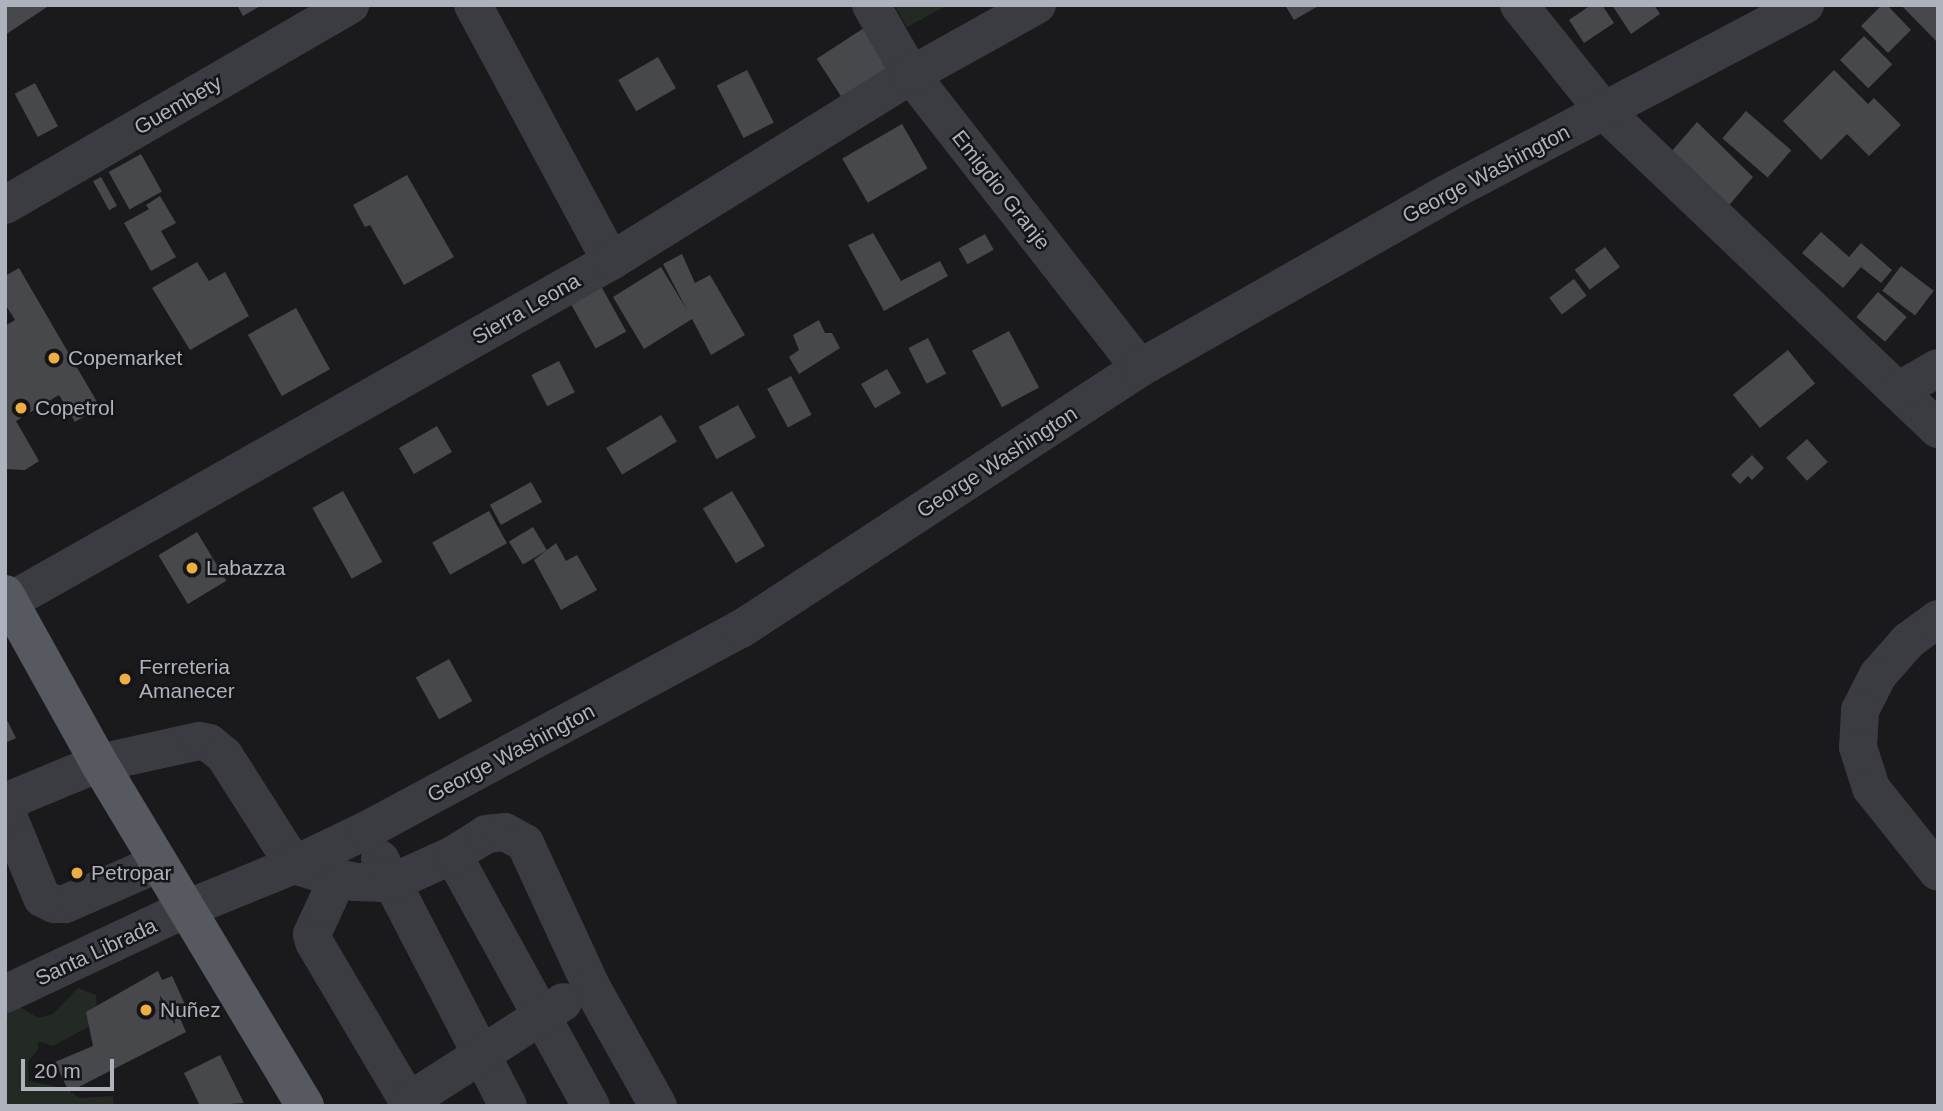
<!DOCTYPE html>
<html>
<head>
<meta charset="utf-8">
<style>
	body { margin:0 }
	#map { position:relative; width:1943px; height:1111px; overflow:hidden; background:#1a1a1c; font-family:Helvetica,sans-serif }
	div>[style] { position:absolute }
	.green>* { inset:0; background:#222a23 }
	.building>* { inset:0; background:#47484c; transform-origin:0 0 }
	.minor>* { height:38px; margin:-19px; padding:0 19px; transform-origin:19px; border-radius:19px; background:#3b3c41 }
	.major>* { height:38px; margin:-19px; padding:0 19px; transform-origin:19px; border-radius:19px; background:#575960 }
	.dots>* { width:19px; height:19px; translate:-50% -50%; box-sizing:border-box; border:4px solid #151517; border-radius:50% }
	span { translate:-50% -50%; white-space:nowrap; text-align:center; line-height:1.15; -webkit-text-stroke:5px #151517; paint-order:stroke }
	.street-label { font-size:21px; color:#adb2bc }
	.poi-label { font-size:21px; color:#adb2bc }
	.left { translate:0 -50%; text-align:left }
	.frame { position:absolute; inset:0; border:7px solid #adb2bc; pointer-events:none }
	.scale { position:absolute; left:21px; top:1059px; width:93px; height:32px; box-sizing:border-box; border:4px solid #adb2bc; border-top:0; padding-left:9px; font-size:21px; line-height:24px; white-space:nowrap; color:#adb2bc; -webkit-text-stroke:5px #151517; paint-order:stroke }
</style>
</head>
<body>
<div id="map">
	<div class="green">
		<i style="clip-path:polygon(894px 5px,948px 5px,907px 27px)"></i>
		<i style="clip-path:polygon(78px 988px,96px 995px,97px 1016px,88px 1027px,53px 1046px,38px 1041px,38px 1049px,28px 1062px,29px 1081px,63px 1088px,80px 1098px,113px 1096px,114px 1106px,5px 1106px,5px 1029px,8px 1021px,5px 1019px,5px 1004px,10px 1001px,38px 1018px,53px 1014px)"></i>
	</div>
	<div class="building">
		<i style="clip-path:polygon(5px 5px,50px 5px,5px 35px)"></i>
		<i style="clip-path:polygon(237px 5px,262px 5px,243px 16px)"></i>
		<i style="clip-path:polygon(1285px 5px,1320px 5px,1294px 20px)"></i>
		<i style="clip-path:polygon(1591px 5px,1602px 5px,1614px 23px,1584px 43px,1569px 20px)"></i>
		<i style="clip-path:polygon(1612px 5px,1654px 5px,1660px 14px,1631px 34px)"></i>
		<i style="clip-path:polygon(1882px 5px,1887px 5px,1911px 30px,1888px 53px,1861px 26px)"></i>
		<i style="clip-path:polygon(1901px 5px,1938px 5px,1938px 43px)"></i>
		<i style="left:867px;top:26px;width:49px;height:60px;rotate:57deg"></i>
		<i style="left:1864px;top:36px;width:40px;height:34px;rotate:45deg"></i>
		<i style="left:658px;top:57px;width:36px;height:46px;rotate:60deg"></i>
		<i style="left:747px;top:70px;width:59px;height:34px;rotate:63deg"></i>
		<i style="clip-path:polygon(1834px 70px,1868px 104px,1874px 98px,1901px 125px,1869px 156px,1847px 134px,1821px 160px,1783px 121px)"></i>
		<i style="left:35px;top:83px;width:49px;height:23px;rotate:62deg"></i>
		<i style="left:1746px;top:111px;width:60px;height:36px;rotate:41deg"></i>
		<i style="clip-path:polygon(1697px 122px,1753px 177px,1725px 210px,1671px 152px)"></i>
		<i style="left:902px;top:124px;width:51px;height:69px;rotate:60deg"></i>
		<i style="left:141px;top:154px;width:43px;height:37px;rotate:61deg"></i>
		<i style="clip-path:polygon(407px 175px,454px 257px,404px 285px,370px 225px,365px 227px,353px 205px)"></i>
		<i style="left:101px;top:177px;width:33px;height:9px;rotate:61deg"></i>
		<i style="clip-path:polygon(160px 196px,176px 223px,161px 231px,176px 257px,151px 271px,124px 223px,149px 209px,146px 205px)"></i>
		<i style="clip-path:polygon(1821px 232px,1849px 257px,1861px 243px,1892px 270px,1881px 283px,1861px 267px,1843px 288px,1802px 253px)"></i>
		<i style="clip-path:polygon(873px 233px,901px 281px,940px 261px,948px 276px,884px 311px,848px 245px)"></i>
		<i style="left:985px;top:234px;width:18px;height:30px;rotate:61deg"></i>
		<i style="left:1605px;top:247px;width:25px;height:38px;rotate:53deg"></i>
		<i style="clip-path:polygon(682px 254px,695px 283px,710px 275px,745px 335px,711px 355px,692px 319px,644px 349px,613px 297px,661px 267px,687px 310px,663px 264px)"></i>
		<i style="clip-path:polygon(197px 262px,209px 281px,225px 272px,249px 316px,190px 350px,152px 288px)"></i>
		<i style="left:1901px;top:266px;width:41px;height:31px;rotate:37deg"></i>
		<i style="clip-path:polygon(19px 268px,100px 407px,75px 422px,59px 395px,16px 421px,39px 461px,25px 470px,5px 469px,5px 326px,15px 320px,5px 304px,5px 276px)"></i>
		<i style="left:1574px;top:279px;width:21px;height:31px;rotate:53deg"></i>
		<i style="left:601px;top:286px;width:52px;height:35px;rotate:61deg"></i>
		<i style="left:1878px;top:292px;width:38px;height:33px;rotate:41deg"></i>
		<i style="left:296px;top:308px;width:70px;height:55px;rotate:61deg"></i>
		<i style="clip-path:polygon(819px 320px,825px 333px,832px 333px,840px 348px,799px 374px,789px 357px,799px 350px,793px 335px)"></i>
		<i style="left:1009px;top:331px;width:64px;height:42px;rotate:62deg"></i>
		<i style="left:928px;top:338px;width:40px;height:22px;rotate:63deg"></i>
		<i style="left:1788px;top:350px;width:43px;height:71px;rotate:51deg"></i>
		<i style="left:559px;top:361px;width:35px;height:31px;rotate:63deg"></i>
		<i style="left:887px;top:369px;width:28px;height:30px;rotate:60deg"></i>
		<i style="left:791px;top:376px;width:44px;height:27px;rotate:62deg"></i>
		<i style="left:738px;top:405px;width:37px;height:45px;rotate:61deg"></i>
		<i style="left:661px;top:415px;width:31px;height:64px;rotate:59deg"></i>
		<i style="left:437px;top:426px;width:30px;height:44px;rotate:60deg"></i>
		<i style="left:1807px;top:439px;width:31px;height:28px;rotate:48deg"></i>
		<i style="clip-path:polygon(1752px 455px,1764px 468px,1752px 480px,1748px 476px,1740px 484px,1731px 475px)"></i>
		<i style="left:531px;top:482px;width:23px;height:47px;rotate:61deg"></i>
		<i style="left:343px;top:491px;width:81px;height:35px;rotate:61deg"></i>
		<i style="left:732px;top:491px;width:64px;height:34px;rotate:59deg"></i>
		<i style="left:489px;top:511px;width:37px;height:65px;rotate:61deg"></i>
		<i style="left:533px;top:527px;width:27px;height:28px;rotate:59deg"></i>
		<i style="left:197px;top:532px;width:57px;height:45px;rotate:59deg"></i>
		<i style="clip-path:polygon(556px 543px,566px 561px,577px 555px,597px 590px,561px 610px,534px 560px)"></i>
		<i style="left:449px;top:659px;width:48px;height:38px;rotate:61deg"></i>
		<i style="clip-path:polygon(5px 716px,16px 738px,5px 743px)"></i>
		<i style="clip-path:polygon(158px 971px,162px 980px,172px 976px,188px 1011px,179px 1016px,186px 1032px,69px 1092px,55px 1062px,93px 1046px,86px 1012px)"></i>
		<i style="clip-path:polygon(220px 1055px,244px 1103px,200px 1106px,184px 1073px)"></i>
	</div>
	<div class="minor">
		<i style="left:473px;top:5px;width:291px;rotate:61.7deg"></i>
		<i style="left:871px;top:5px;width:81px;rotate:60.3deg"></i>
		<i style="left:911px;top:75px;width:372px;rotate:52deg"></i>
		<i style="left:1519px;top:5px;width:136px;rotate:51.3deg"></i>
		<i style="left:1604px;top:111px;width:461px;rotate:43.6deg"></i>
		<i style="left:5px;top:205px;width:399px;rotate:-30.1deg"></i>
		<i style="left:1898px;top:391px;width:46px;rotate:-29.9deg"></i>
		<i style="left:5px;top:604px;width:696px;rotate:-29.51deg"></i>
		<i style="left:611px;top:261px;width:353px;rotate:-31.8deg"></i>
		<i style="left:911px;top:75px;width:144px;rotate:-29.1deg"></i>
		<i style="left:1938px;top:619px;width:37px;rotate:144deg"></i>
		<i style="left:1908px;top:641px;width:45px;rotate:131.4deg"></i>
		<i style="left:1878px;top:675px;width:39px;rotate:117deg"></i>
		<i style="left:1860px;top:710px;width:37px;rotate:93deg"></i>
		<i style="left:1858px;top:747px;width:43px;rotate:72.4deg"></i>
		<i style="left:1871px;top:788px;width:107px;rotate:51.4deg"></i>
		<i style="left:453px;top:855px;width:286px;rotate:61.2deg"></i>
		<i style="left:380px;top:859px;width:278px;rotate:62.6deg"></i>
		<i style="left:159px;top:863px;width:103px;rotate:156.4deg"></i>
		<i style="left:65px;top:904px;width:11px;rotate:180deg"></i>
		<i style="left:54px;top:904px;width:13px;rotate:-153deg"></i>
		<i style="left:42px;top:898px;width:89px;rotate:-112.5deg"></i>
		<i style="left:8px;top:816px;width:10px;rotate:-79deg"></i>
		<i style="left:10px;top:806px;width:11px;rotate:-52deg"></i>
		<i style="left:17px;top:797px;width:89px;rotate:-22.5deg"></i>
		<i style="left:99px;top:763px;width:102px;rotate:-12.4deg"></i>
		<i style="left:199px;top:741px;width:10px;rotate:11deg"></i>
		<i style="left:209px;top:743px;width:19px;rotate:39deg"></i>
		<i style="left:224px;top:755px;width:130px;rotate:57.5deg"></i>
		<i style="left:294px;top:865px;width:30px;rotate:17deg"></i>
		<i style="left:323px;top:874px;width:33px;rotate:14deg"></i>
		<i style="left:355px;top:882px;width:36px;rotate:2deg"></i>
		<i style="left:391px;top:883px;width:68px;rotate:-24.3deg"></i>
		<i style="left:453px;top:855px;width:39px;rotate:-32deg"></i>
		<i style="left:486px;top:834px;width:19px;rotate:-6deg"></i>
		<i style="left:505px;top:832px;width:23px;rotate:29deg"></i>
		<i style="left:525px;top:843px;width:157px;rotate:65.2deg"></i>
		<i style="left:591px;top:986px;width:137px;rotate:60.8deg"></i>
		<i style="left:338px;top:878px;width:62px;rotate:114.9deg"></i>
		<i style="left:312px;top:934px;width:8px;rotate:76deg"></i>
		<i style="left:314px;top:942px;width:191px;rotate:59.4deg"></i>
		<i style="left:5px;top:994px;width:200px;rotate:-25.2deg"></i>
		<i style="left:186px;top:909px;width:117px;rotate:-22.2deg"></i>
		<i style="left:294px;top:865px;width:81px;rotate:-25.6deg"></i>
		<i style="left:367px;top:830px;width:425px;rotate:-28.3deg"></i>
		<i style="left:741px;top:629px;width:477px;rotate:-33.2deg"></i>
		<i style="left:1140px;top:368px;width:352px;rotate:-29.6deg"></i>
		<i style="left:1446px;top:194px;width:406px;rotate:-27.8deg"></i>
		<i style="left:409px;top:1101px;width:183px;rotate:-32.7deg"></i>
	</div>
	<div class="major">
		<i style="left:5px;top:594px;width:193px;rotate:60.9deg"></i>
		<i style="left:99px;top:763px;width:400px;rotate:59deg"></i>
	</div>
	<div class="dots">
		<i style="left:54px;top:358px;background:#f0ae3e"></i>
		<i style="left:21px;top:408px;background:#f0ae3e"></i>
		<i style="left:192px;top:568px;background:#f0ae3e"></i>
		<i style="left:125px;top:679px;background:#f0ae3e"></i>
		<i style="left:77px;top:873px;background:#f0ae3e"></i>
		<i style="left:146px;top:1010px;background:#f0ae3e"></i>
	</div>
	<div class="street-label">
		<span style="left:178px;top:105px;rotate:-30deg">Guembety</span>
		<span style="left:1486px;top:174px;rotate:-28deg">George Washington</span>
		<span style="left:1001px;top:190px;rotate:52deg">Emigdio Granje</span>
		<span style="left:526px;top:309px;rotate:-30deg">Sierra Leona</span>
		<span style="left:997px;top:462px;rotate:-33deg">George Washington</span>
		<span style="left:511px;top:753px;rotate:-28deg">George Washington</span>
		<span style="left:96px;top:952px;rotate:-25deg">Santa Librada</span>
	</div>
	<div class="poi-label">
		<span class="left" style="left:68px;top:358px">Copemarket</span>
		<span class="left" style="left:35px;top:408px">Copetrol</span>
		<span class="left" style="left:206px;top:568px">Labazza</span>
		<span class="left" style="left:139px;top:679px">Ferreteria<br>Amanecer</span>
		<span class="left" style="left:91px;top:873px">Petropar</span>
		<span class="left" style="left:160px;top:1010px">Nuñez</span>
	</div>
	<div class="frame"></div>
	<div class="scale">20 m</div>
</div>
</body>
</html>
